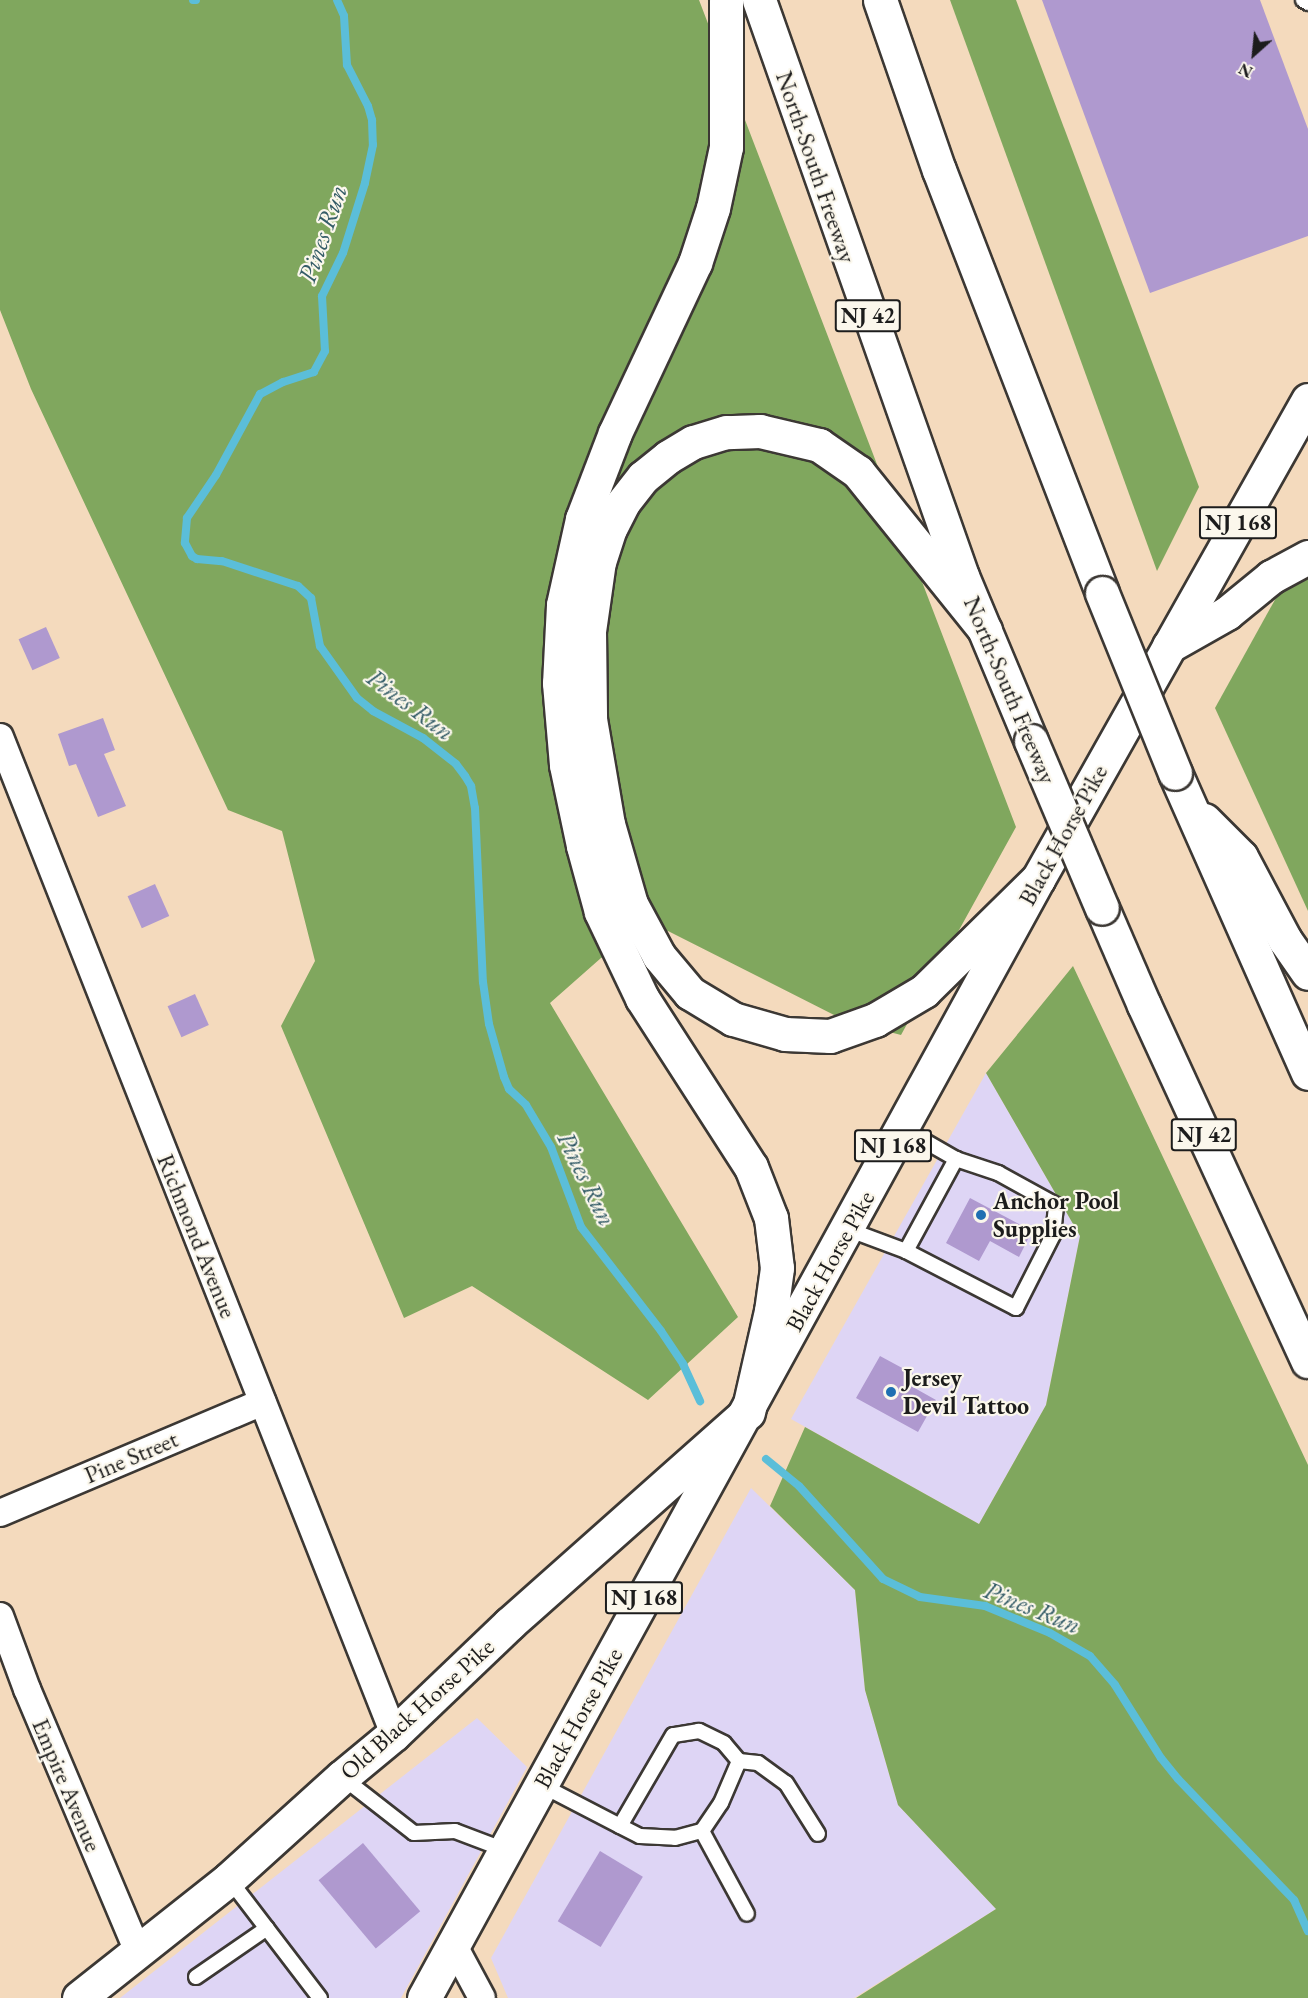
<!DOCTYPE html>
<html>
<head>
<meta charset="utf-8">
<style>
	body { margin:0 }
	#map { position:relative; width:1308px; height:1998px; overflow:hidden; background:#f4dabd; font-family:"EB Garamond",serif }
	div>[style] { position:absolute }
	.built>* { inset:0; background:#ded5f5 }
	.forest>* { inset:0; background:#80a75e }
	.stream>* { height:8px; margin:-4px; padding:0 4px; transform-origin:4px; border-radius:4px; background:#5bbed9 }
	.building>* { inset:0; background:#af99cf; transform-origin:0 0 }
	.roads { filter:drop-shadow(2px 0 #3c3834) drop-shadow(-2px 0 #3c3834) drop-shadow(0 2px #3c3834) drop-shadow(0 -2px #3c3834) }
	.lane>* { height:14px; margin:-7px; padding:0 7px; transform-origin:7px; border-radius:7px; background:#fff }
	.street>* { height:26px; margin:-13px; padding:0 13px; transform-origin:13px; border-radius:13px; background:#fff }
	.secondary>* { height:33px; margin:-16.5px; padding:0 16.5px; transform-origin:16.5px; border-radius:16.5px; background:#fff }
	.primary>* { height:33px; margin:-16.5px; padding:0 16.5px; transform-origin:16.5px; border-radius:16.5px; background:#fff }
	.highway>* { height:33px; margin:-16.5px; padding:0 16.5px; transform-origin:16.5px; border-radius:16.5px; background:#fff }
	.bridges { filter:drop-shadow(2px 0 #3c3834) drop-shadow(-2px 0 #3c3834) drop-shadow(0 2px #3c3834) drop-shadow(0 -2px #3c3834) }
	.highway-bridge>* { height:33px; margin:-16.5px; padding:0 16.5px; transform-origin:16.5px; border-radius:16.5px; background:#fff }
	.dots>* { width:16px; height:16px; translate:-50% -50%; box-sizing:border-box; border:3px solid #fbf7ec; border-radius:50% }
	span { translate:-50% -50%; white-space:nowrap; text-align:center; line-height:1.15; -webkit-text-stroke:4.5px #fbf7ec; paint-order:stroke }
	.shield-label span { padding:2px 4px; background:#fbf7ec; border:2px solid; border-radius:4px; -webkit-text-stroke-width:0 }
	.shield-label { font-size:22px; color:#1c1c1c; font-weight:700 }
	.street-label { font-size:24px; color:#1c1c1c }
	.poi-label { font-size:24px; color:#1c1c1c; font-weight:700 }
	.left { translate:0 -50%; text-align:left }
	.water-label { font-size:26px; color:#355d68; font-style:italic }
	.north { position:absolute; left:1224px; top:24px; width:60px; height:60px; -webkit-text-stroke:4px #fbf7ec; paint-order:stroke; rotate:207deg; font-size:16px; font-weight:700; line-height:24px; text-align:center; color:#1c1c1c }
	.north::after { content:''; display:block; margin:auto; width:21px; height:27px; background:#1c1c1c; clip-path:polygon(50% 0,100% 100%,50% 72%,0 100%) }
</style>
</head>
<body>
<div id="map">
	<div class="built">
		<i style="clip-path:polygon(986px 1073px,1080px 1236px,1046px 1405px,979px 1524px,791px 1419px)"></i>
		<i style="clip-path:polygon(751px 1488px,855px 1590px,865px 1690px,898px 1805px,996px 1909px,854px 1998px,508px 1998px,491px 1958px)"></i>
		<i style="clip-path:polygon(477px 1718px,527px 1767px,401px 1998px,120px 1998px)"></i>
	</div>
	<div class="forest">
		<i style="clip-path:polygon(0 0,699px 0,1016px 827px,901px 1035px,844px 1020px,668px 931px,601px 958px,550px 1003px,738px 1317px,648px 1400px,472px 1286px,404px 1318px,281px 1026px,315px 961px,282px 831px,228px 810px,31px 389px,0 310px)"></i>
		<i style="clip-path:polygon(950px 0,1016px 0,1199px 487px,1157px 571px)"></i>
		<i style="clip-path:polygon(1308px 540px,1308px 911px,1215px 708px)"></i>
		<i style="clip-path:polygon(1073px 966px,1308px 1465px,1308px 1998px,856px 1998px,996px 1909px,898px 1805px,865px 1690px,855px 1590px,770px 1506px,805px 1427px,979px 1524px,1046px 1405px,1080px 1236px,986px 1073px)"></i>
	</div>
	<div class="stream">
		<i style="left:193px;top:0;width:3px"></i>
		<i style="left:337px;top:0;width:17px;rotate:66deg"></i>
		<i style="left:344px;top:16px;width:49px;rotate:86.5deg"></i>
		<i style="left:347px;top:65px;width:46px;rotate:62.9deg"></i>
		<i style="left:368px;top:106px;width:15px;rotate:74deg"></i>
		<i style="left:372px;top:120px;width:25px;rotate:88deg"></i>
		<i style="left:373px;top:145px;width:39px;rotate:102deg"></i>
		<i style="left:365px;top:183px;width:73px;rotate:107.4deg"></i>
		<i style="left:343px;top:253px;width:48px;rotate:116deg"></i>
		<i style="left:322px;top:296px;width:55px;rotate:86.9deg"></i>
		<i style="left:325px;top:351px;width:24px;rotate:118deg"></i>
		<i style="left:314px;top:372px;width:33px;rotate:162deg"></i>
		<i style="left:283px;top:382px;width:26px;rotate:152deg"></i>
		<i style="left:260px;top:394px;width:92px;rotate:118.5deg"></i>
		<i style="left:216px;top:475px;width:52px;rotate:124deg"></i>
		<i style="left:187px;top:518px;width:25px;rotate:95deg"></i>
		<i style="left:185px;top:543px;width:15px;rotate:62deg"></i>
		<i style="left:192px;top:556px;width:6px;rotate:31deg"></i>
		<i style="left:197px;top:559px;width:25px;rotate:5deg"></i>
		<i style="left:222px;top:561px;width:80px;rotate:18.2deg"></i>
		<i style="left:298px;top:586px;width:18px;rotate:43deg"></i>
		<i style="left:311px;top:598px;width:49px;rotate:79.4deg"></i>
		<i style="left:320px;top:646px;width:64px;rotate:54.6deg"></i>
		<i style="left:357px;top:698px;width:21px;rotate:39deg"></i>
		<i style="left:373px;top:711px;width:57px;rotate:28.4deg"></i>
		<i style="left:423px;top:738px;width:42px;rotate:38.2deg"></i>
		<i style="left:456px;top:764px;width:15px;rotate:53deg"></i>
		<i style="left:465px;top:776px;width:12px;rotate:59deg"></i>
		<i style="left:471px;top:786px;width:22px;rotate:80deg"></i>
		<i style="left:475px;top:808px;width:174px;rotate:87.4deg"></i>
		<i style="left:483px;top:982px;width:42px;rotate:81.9deg"></i>
		<i style="left:489px;top:1024px;width:55px;rotate:74.2deg"></i>
		<i style="left:504px;top:1077px;width:13px;rotate:67deg"></i>
		<i style="left:509px;top:1089px;width:23px;rotate:43deg"></i>
		<i style="left:526px;top:1105px;width:49px;rotate:59.2deg"></i>
		<i style="left:551px;top:1147px;width:85px;rotate:69.4deg"></i>
		<i style="left:581px;top:1227px;width:131px;rotate:52.4deg"></i>
		<i style="left:661px;top:1331px;width:40px;rotate:56deg"></i>
		<i style="left:683px;top:1364px;width:41px;rotate:65.3deg"></i>
		<i style="left:766px;top:1459px;width:43px;rotate:39.3deg"></i>
		<i style="left:799px;top:1486px;width:125px;rotate:47.9deg"></i>
		<i style="left:883px;top:1579px;width:41px;rotate:25.9deg"></i>
		<i style="left:920px;top:1597px;width:66px;rotate:7.9deg"></i>
		<i style="left:985px;top:1606px;width:70px;rotate:22.6deg"></i>
		<i style="left:1050px;top:1633px;width:46px;rotate:29.9deg"></i>
		<i style="left:1090px;top:1656px;width:38px;rotate:49deg"></i>
		<i style="left:1115px;top:1685px;width:86px;rotate:57.8deg"></i>
		<i style="left:1161px;top:1758px;width:27px;rotate:51deg"></i>
		<i style="left:1178px;top:1779px;width:168px;rotate:46.2deg"></i>
		<i style="left:1294px;top:1900px;width:34px;rotate:66deg"></i>
	</div>
	<div class="building">
		<i style="clip-path:polygon(1042px 0,1260px 0,1308px 129px,1308px 236px,1150px 293px)"></i>
		<i style="left:46px;top:627px;width:34px;height:30px;rotate:66deg"></i>
		<i style="clip-path:polygon(103px 718px,115px 750px,104px 754px,126px 806px,98px 817px,76px 764px,69px 766px,58px 734px)"></i>
		<i style="left:155px;top:884px;width:35px;height:30px;rotate:66deg"></i>
		<i style="left:195px;top:994px;width:34px;height:30px;rotate:66deg"></i>
		<i style="clip-path:polygon(970px 1198px,1032px 1231px,1019px 1257px,990px 1241px,979px 1261px,946px 1243px)"></i>
		<i style="clip-path:polygon(880px 1356px,917px 1376px,911px 1386px,936px 1400px,918px 1432px,856px 1398px)"></i>
		<i style="left:363px;top:1843px;width:89px;height:58px;rotate:50deg"></i>
		<i style="left:600px;top:1851px;width:50px;height:82px;rotate:31deg"></i>
	</div>
	<div class="roads">
		<div class="lane">
			<i style="left:1303px;top:0;width:6px;rotate:31deg"></i>
			<i style="left:847px;top:1229px;width:63px;rotate:20.4deg"></i>
			<i style="left:906px;top:1251px;width:105px;rotate:-61.5deg"></i>
			<i style="left:956px;top:1159px;width:62px;rotate:-150.1deg"></i>
			<i style="left:906px;top:1251px;width:124px;rotate:27.4deg"></i>
			<i style="left:1016px;top:1308px;width:82px;rotate:-63.1deg"></i>
			<i style="left:1053px;top:1235px;width:30px;rotate:-84deg"></i>
			<i style="left:1056px;top:1205px;width:66px;rotate:-151.1deg"></i>
			<i style="left:998px;top:1173px;width:44px;rotate:-161.6deg"></i>
			<i style="left:739px;top:1761px;width:19px;rotate:6deg"></i>
			<i style="left:758px;top:1763px;width:34px;rotate:36deg"></i>
			<i style="left:786px;top:1783px;width:60px;rotate:57.9deg"></i>
			<i style="left:342px;top:1777px;width:91px;rotate:37.9deg"></i>
			<i style="left:414px;top:1833px;width:41px;rotate:-2.8deg"></i>
			<i style="left:455px;top:1831px;width:53px;rotate:20.8deg"></i>
			<i style="left:541px;top:1785px;width:89px;rotate:27.4deg"></i>
			<i style="left:620px;top:1826px;width:22px;rotate:27deg"></i>
			<i style="left:640px;top:1836px;width:35px;rotate:3deg"></i>
			<i style="left:675px;top:1838px;width:28px;rotate:-15deg"></i>
			<i style="left:702px;top:1831px;width:34px;rotate:-56deg"></i>
			<i style="left:721px;top:1803px;width:46px;rotate:-66.8deg"></i>
			<i style="left:739px;top:1761px;width:23px;rotate:-130deg"></i>
			<i style="left:724px;top:1743px;width:28px;rotate:-154deg"></i>
			<i style="left:699px;top:1731px;width:26px;rotate:171deg"></i>
			<i style="left:673px;top:1735px;width:105px;rotate:120.2deg"></i>
			<i style="left:702px;top:1831px;width:94px;rotate:61.5deg"></i>
			<i style="left:229px;top:1879px;width:150px;rotate:52.6deg"></i>
			<i style="left:196px;top:1977px;width:86px;rotate:-34.6deg"></i>
		</div>
		<div class="street">
			<i style="left:0;top:737px;width:1072px;rotate:68.44deg"></i>
			<i style="left:0;top:1513px;width:285px;rotate:-22.9deg"></i>
			<i style="left:0;top:1616px;width:78px;rotate:69.7deg"></i>
			<i style="left:27px;top:1689px;width:285px;rotate:67.1deg"></i>
			<i style="left:453px;top:1944px;width:61px;rotate:61.8deg"></i>
		</div>
		<div class="secondary">
			<i style="left:79px;top:1998px;width:191px;rotate:-38.4deg"></i>
			<i style="left:229px;top:1879px;width:152px;rotate:-42.1deg"></i>
			<i style="left:342px;top:1777px;width:67px;rotate:-39.6deg"></i>
			<i style="left:394px;top:1734px;width:159px;rotate:-43.7deg"></i>
			<i style="left:509px;top:1624px;width:312px;rotate:-41.6deg"></i>
		</div>
		<div class="primary">
			<i style="left:424px;top:1998px;width:1276px;rotate:-61.25deg"></i>
			<i style="left:1038px;top:879px;width:550px;rotate:-60.59deg"></i>
		</div>
		<div class="highway">
			<i style="left:726px;top:0;width:147px;rotate:90deg"></i>
			<i style="left:726px;top:147px;width:62px;rotate:102deg"></i>
			<i style="left:713px;top:208px;width:58px;rotate:108.1deg"></i>
			<i style="left:695px;top:263px;width:188px;rotate:115.2deg"></i>
			<i style="left:615px;top:433px;width:92px;rotate:111deg"></i>
			<i style="left:582px;top:519px;width:88px;rotate:102.5deg"></i>
			<i style="left:563px;top:605px;width:78px;rotate:92.9deg"></i>
			<i style="left:559px;top:683px;width:82px;rotate:85.1deg"></i>
			<i style="left:566px;top:765px;width:83px;rotate:78.1deg"></i>
			<i style="left:583px;top:846px;width:68px;rotate:74.7deg"></i>
			<i style="left:601px;top:912px;width:95px;rotate:64.5deg"></i>
			<i style="left:642px;top:998px;width:201px;rotate:57.2deg"></i>
			<i style="left:751px;top:1167px;width:55px;rotate:68.6deg"></i>
			<i style="left:771px;top:1218px;width:50px;rotate:83.2deg"></i>
			<i style="left:777px;top:1268px;width:43px;rotate:97.9deg"></i>
			<i style="left:771px;top:1311px;width:104px;rotate:102.8deg"></i>
			<i style="left:759px;top:0;width:611px;rotate:70.59deg"></i>
			<i style="left:962px;top:576px;width:179px;rotate:67.3deg"></i>
			<i style="left:880px;top:0;width:180px;rotate:70.9deg"></i>
			<i style="left:939px;top:170px;width:453px;rotate:68.9deg"></i>
			<i style="left:985px;top:630px;width:203px;rotate:-128.8deg"></i>
			<i style="left:858px;top:472px;width:47px;rotate:-145.3deg"></i>
			<i style="left:819px;top:445px;width:61px;rotate:-166.7deg"></i>
			<i style="left:760px;top:431px;width:34px;rotate:178deg"></i>
			<i style="left:726px;top:432px;width:34px;rotate:163deg"></i>
			<i style="left:693px;top:442px;width:29px;rotate:149deg"></i>
			<i style="left:668px;top:457px;width:32px;rotate:141deg"></i>
			<i style="left:643px;top:477px;width:33px;rotate:128deg"></i>
			<i style="left:623px;top:503px;width:28px;rotate:117deg"></i>
			<i style="left:610px;top:528px;width:35px;rotate:108deg"></i>
			<i style="left:599px;top:561px;width:71px;rotate:98.1deg"></i>
			<i style="left:589px;top:631px;width:88px;rotate:89.3deg"></i>
			<i style="left:590px;top:719px;width:107px;rotate:80.3deg"></i>
			<i style="left:608px;top:824px;width:83px;rotate:74deg"></i>
			<i style="left:631px;top:904px;width:59px;rotate:61.7deg"></i>
			<i style="left:659px;top:956px;width:48px;rotate:50deg"></i>
			<i style="left:690px;top:993px;width:50px;rotate:31.2deg"></i>
			<i style="left:733px;top:1019px;width:54px;rotate:16.1deg"></i>
			<i style="left:785px;top:1034px;width:45px;rotate:2.5deg"></i>
			<i style="left:830px;top:1036px;width:48px;rotate:-19.6deg"></i>
			<i style="left:875px;top:1020px;width:57px;rotate:-30.6deg"></i>
			<i style="left:924px;top:991px;width:160px;rotate:-44.5deg"></i>
			<i style="left:1169px;top:646px;width:67px;rotate:-29.6deg"></i>
			<i style="left:1227px;top:613px;width:57px;rotate:-39.3deg"></i>
			<i style="left:1271px;top:577px;width:42px;rotate:-28.4deg"></i>
			<i style="left:1175px;top:773px;width:328px;rotate:66.1deg"></i>
			<i style="left:1204px;top:820px;width:52px;rotate:45deg"></i>
			<i style="left:1241px;top:857px;width:94px;rotate:62.1deg"></i>
			<i style="left:1285px;top:940px;width:40px;rotate:55.1deg"></i>
			<i style="left:1102px;top:908px;width:106px;rotate:66.6deg"></i>
			<i style="left:1144px;top:1005px;width:392px;rotate:65.3deg"></i>
		</div>
	</div>
	<div class="bridges">
		<div class="highway-bridge">
			<i style="left:1102px;top:593px;width:194px;rotate:67.9deg"></i>
			<i style="left:1031px;top:741px;width:181px;rotate:67deg"></i>
		</div>
	</div>
	<div class="dots">
		<i style="left:981px;top:1215px;background:#1f6fb2"></i>
		<i style="left:891px;top:1392px;background:#1f6fb2"></i>
	</div>
	<div class="shield-label">
		<span style="left:868px;top:316px">NJ 42</span>
		<span style="left:1238px;top:523px">NJ 168</span>
		<span style="left:1204px;top:1135px">NJ 42</span>
		<span style="left:893px;top:1146px">NJ 168</span>
		<span style="left:644px;top:1598px">NJ 168</span>
	</div>
	<div class="street-label">
		<span style="left:816px;top:167px;rotate:71deg">North-South Freeway</span>
		<span style="left:1010px;top:690px;rotate:67deg">North-South Freeway</span>
		<span style="left:1063px;top:835px;rotate:-61deg">Black Horse Pike</span>
		<span style="left:197px;top:1236px;rotate:68deg">Richmond Avenue</span>
		<span style="left:830px;top:1261px;rotate:-61deg">Black Horse Pike</span>
		<span style="left:131px;top:1457px;rotate:-23deg">Pine Street</span>
		<span style="left:417px;top:1709px;rotate:-42deg">Old Black Horse Pike</span>
		<span style="left:578px;top:1718px;rotate:-61deg">Black Horse Pike</span>
		<span style="left:67px;top:1785px;rotate:67deg">Empire Avenue</span>
	</div>
	<div class="poi-label">
		<span class="left" style="left:993px;top:1215px">Anchor Pool<br>Supplies</span>
		<span class="left" style="left:903px;top:1392px">Jersey<br>Devil Tattoo</span>
	</div>
	<div class="water-label">
		<span style="left:323px;top:234px;rotate:-71deg">Pines Run</span>
		<span style="left:410px;top:705px;rotate:37deg">Pines Run</span>
		<span style="left:586px;top:1179px;rotate:64deg">Pines Run</span>
		<span style="left:1032px;top:1608px;rotate:22deg">Pines Run</span>
	</div>
	<div class="north">N</div>
</div>
</body>
</html>
